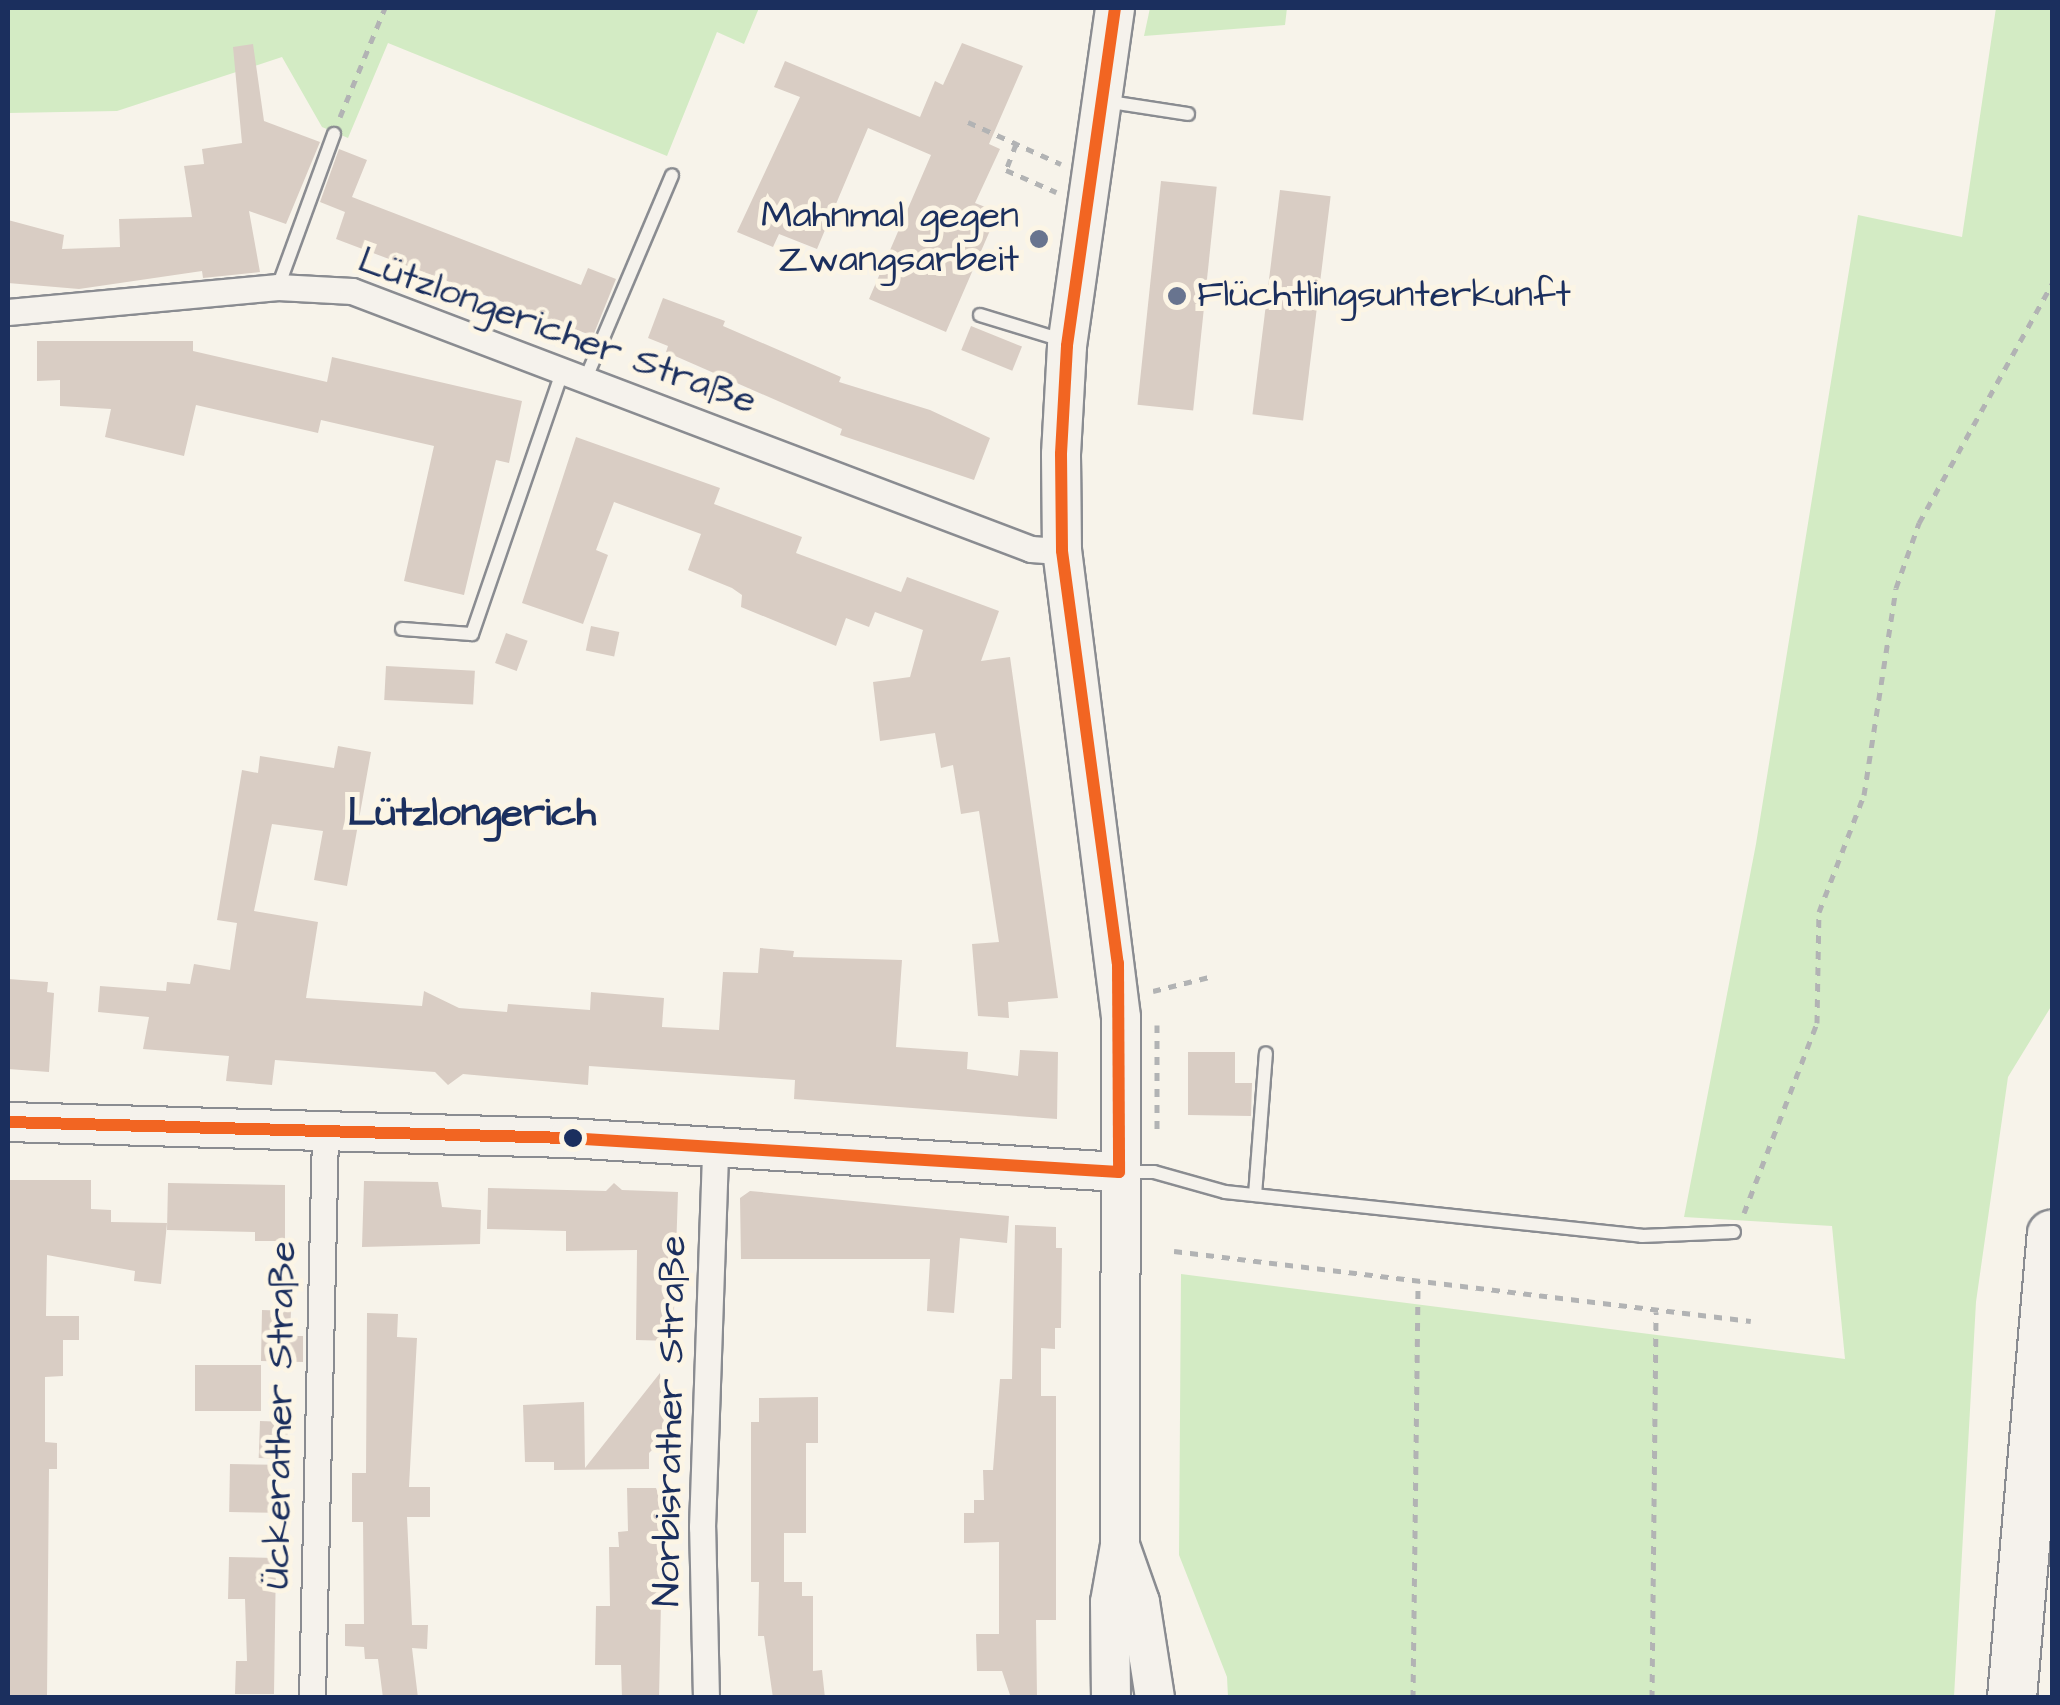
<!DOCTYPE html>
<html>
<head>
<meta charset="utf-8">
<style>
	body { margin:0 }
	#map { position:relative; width:2060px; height:1705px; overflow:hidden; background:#f7f3ea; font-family:"Architects Daughter",sans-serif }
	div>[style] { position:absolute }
	.green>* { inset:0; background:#d3ebc4 }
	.building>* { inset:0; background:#d9cdc4; transform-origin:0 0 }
	.path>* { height:5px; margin-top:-2.5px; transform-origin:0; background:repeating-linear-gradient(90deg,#b2b3b4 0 8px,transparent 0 16px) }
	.roads { filter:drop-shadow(2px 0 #8a8c91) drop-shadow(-2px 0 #8a8c91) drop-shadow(0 2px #8a8c91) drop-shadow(0 -2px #8a8c91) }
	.lane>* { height:12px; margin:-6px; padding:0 6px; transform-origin:6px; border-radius:6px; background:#f5f2ec }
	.street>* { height:25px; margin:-12.5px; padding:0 12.5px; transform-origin:12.5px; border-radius:12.5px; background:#f5f2ec }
	.secondary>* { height:38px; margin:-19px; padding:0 19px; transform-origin:19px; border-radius:19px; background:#f5f2ec }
	.highway>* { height:48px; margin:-24px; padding:0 24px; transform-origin:24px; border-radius:24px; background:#f5f2ec }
	.bus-1>* { height:12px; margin:-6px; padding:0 6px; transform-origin:6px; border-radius:6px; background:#f26522 }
	.dots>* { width:28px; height:28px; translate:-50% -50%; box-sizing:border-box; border:5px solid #fcf5e5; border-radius:50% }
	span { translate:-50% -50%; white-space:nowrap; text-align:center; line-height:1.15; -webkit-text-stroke:10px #fcf5e5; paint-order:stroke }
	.poi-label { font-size:38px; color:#1b2f5e }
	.right { translate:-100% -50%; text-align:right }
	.left { translate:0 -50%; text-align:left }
	.street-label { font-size:38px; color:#1b2f5e }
	.neighbourhood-label { font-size:40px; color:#1b2f5e; font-weight:700 }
	.frame { position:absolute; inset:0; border:10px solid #1b2f5e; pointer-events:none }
</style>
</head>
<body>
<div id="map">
	<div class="green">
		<i style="clip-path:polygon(8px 8px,759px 8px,744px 44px,717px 32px,667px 156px,388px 43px,348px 138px,322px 127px,282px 57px,117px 111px,8px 113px)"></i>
		<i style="clip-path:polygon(1150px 8px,1287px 8px,1285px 25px,1144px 36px)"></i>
		<i style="clip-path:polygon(1996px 8px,2052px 8px,2052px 1005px,2008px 1077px,1976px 1302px,1954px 1697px,1228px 1697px,1227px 1677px,1179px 1555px,1181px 1274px,1845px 1359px,1832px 1226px,1684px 1217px,1756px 844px,1858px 215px,1962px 237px)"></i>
	</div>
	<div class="building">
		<i style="clip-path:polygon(962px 43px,1023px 66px,989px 144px,1000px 149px,975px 203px,998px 212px,946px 332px,869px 299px,931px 155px,868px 128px,817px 249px,779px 234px,773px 247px,737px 232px,800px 97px,774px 87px,785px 61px,920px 117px,935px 81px,943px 85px)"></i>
		<i style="clip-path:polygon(253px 44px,264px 121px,320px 142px,286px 224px,249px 211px,260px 272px,203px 278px,202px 271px,79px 289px,8px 283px,8px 220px,64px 235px,62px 249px,120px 247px,119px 219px,192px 217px,184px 166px,204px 164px,202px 149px,242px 143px,233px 47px)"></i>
		<i style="clip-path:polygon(339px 149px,367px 160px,352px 197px,581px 285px,588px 268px,616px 279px,593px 336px,336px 239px,345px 212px,320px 202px)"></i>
		<i style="left:1161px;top:181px;width:56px;height:225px;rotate:6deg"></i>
		<i style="left:1280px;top:190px;width:51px;height:226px;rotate:7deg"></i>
		<i style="clip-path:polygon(663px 298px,725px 321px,723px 326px,841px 377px,839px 382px,930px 410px,990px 438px,974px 480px,840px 435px,842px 429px,666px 352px,668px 346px,648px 338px)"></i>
		<i style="left:971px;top:326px;width:55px;height:26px;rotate:22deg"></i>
		<i style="clip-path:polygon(37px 341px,193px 341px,193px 351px,327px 382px,332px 357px,522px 401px,509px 463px,496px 460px,464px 595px,404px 581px,434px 446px,321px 420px,318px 433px,196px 405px,184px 456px,105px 437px,111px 409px,60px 406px,60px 380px,37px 381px)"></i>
		<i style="clip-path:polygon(576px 437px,720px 488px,714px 504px,802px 537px,796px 553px,901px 592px,907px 577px,999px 611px,981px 661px,1010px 657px,1058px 998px,1008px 1002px,1009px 1018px,978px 1016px,972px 944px,999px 942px,979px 811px,961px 814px,953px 765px,941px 768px,935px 733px,880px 741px,873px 682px,910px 677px,923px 630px,875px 612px,869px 627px,846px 618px,836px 646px,741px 607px,742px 595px,732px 588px,688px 570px,701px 534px,614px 502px,596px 550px,608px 555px,583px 624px,522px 603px)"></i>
		<i style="left:591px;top:626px;width:29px;height:25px;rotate:12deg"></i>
		<i style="left:506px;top:633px;width:23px;height:32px;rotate:20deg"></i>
		<i style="left:386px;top:666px;width:89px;height:34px;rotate:3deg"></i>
		<i style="clip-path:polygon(338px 746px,371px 752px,347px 886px,314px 880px,323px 831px,272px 824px,254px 911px,318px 922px,306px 998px,422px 1006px,424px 991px,459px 1008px,507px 1012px,508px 1004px,590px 1010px,591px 992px,615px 994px,664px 998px,662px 1027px,719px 1030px,723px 972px,758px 973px,760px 948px,794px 951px,793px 957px,902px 960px,896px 1047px,968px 1052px,967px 1069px,1018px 1076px,1020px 1050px,1058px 1052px,1057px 1119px,794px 1099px,795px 1080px,589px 1066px,588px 1085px,463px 1074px,448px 1085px,435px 1072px,275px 1060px,272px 1085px,226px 1081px,229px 1056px,143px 1049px,149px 1017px,98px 1012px,100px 986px,166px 991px,167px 982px,190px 984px,194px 964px,230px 970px,237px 923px,217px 920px,242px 770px,258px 773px,260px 756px,334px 768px)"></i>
		<i style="clip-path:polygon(8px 979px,48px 982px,47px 992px,54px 993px,49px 1072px,8px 1069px)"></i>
		<i style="clip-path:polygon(1188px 1052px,1235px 1052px,1235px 1083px,1252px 1083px,1251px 1116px,1188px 1115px)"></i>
		<i style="clip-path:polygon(8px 1180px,91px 1180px,91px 1209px,111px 1210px,111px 1222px,167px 1223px,161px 1284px,134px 1281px,135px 1271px,47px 1255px,46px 1316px,79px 1316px,79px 1340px,63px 1340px,63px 1376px,45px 1377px,45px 1442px,57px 1443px,57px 1469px,49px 1469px,47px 1698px,8px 1698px)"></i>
		<i style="clip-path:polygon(364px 1181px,438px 1182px,442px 1207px,481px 1210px,480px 1244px,362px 1247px)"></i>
		<i style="clip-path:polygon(168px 1183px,285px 1185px,285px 1241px,255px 1241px,255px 1232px,167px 1230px)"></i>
		<i style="clip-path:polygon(614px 1183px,622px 1190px,678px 1192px,673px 1341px,636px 1340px,637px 1250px,566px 1251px,566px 1231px,487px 1229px,488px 1188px,606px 1191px)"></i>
		<i style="clip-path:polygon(750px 1191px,1009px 1216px,1007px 1243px,960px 1238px,954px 1313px,927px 1311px,930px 1259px,741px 1259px,740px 1198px)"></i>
		<i style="clip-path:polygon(1015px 1225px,1056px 1227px,1056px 1248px,1062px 1248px,1061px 1328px,1055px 1328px,1055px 1349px,1041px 1348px,1041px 1396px,1056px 1396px,1056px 1620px,1036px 1620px,1037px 1698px,1011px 1698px,1002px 1671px,977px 1671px,976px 1634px,999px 1634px,999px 1542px,964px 1543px,964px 1513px,974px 1513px,974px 1500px,984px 1500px,983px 1470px,993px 1470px,1000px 1379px,1012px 1379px)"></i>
		<i style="clip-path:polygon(262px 1310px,291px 1311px,290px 1336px,303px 1336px,303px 1362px,261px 1361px)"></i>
		<i style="clip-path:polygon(367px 1313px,398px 1314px,397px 1337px,417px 1338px,409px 1487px,430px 1487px,430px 1517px,407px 1517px,412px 1625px,428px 1625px,427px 1649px,412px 1648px,418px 1698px,383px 1698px,378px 1659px,365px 1659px,364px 1647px,345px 1646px,345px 1624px,364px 1624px,363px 1522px,352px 1522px,352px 1473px,366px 1473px)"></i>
		<i style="left:195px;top:1365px;width:66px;height:46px"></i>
		<i style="clip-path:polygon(660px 1373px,665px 1437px,649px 1453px,649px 1469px,554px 1470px,554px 1462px,525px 1462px,523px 1405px,584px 1402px,585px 1468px)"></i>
		<i style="clip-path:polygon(818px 1397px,818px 1443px,806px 1443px,806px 1533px,784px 1533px,784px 1582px,802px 1582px,802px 1596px,813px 1596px,813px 1671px,822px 1670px,825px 1698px,773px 1698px,764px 1636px,758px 1636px,759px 1582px,751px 1582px,751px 1422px,759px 1422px,759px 1398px)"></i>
		<i style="left:260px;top:1421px;width:28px;height:37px;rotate:2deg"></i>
		<i style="left:230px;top:1464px;width:47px;height:48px;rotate:1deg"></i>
		<i style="clip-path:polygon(627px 1488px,656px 1488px,663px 1506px,659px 1698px,622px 1698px,621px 1665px,595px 1665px,596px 1606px,610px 1606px,609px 1547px,619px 1547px,618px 1532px,628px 1531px)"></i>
		<i style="clip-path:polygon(229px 1557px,276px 1558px,274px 1694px,235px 1694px,236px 1661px,247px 1661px,245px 1599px,228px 1599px)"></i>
	</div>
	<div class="path">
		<i style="left:340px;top:117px;width:118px;rotate:-67.6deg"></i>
		<i style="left:968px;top:122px;width:102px;rotate:24.3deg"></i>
		<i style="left:1016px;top:144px;width:28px;rotate:111deg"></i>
		<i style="left:1006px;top:170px;width:55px;rotate:23.7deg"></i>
		<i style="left:1153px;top:991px;width:62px;rotate:-14deg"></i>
		<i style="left:1157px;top:1025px;width:108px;rotate:90deg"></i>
		<i style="left:1744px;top:1213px;width:204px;rotate:-69deg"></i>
		<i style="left:1817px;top:1023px;width:111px;rotate:-89deg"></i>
		<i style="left:1819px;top:912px;width:125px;rotate:-69deg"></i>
		<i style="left:1864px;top:795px;width:209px;rotate:-81.2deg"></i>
		<i style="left:1896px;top:588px;width:69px;rotate:-70.5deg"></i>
		<i style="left:1919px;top:523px;width:274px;rotate:-60.9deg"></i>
		<i style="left:1174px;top:1251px;width:581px;rotate:6.92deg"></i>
		<i style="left:1413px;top:1698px;width:417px;rotate:-89.3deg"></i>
		<i style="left:1652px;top:1698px;width:386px;rotate:-89.4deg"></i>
	</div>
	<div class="roads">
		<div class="lane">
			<i style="left:1104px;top:101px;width:85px;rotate:8.8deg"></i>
			<i style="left:278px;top:287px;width:163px;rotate:-69.9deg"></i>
			<i style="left:980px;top:315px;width:89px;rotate:17deg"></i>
			<i style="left:586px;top:378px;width:220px;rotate:-67deg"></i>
			<i style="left:402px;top:629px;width:70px;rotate:4.1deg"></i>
			<i style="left:472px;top:634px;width:279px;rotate:-71deg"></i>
			<i style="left:1127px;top:1172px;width:27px"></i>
			<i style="left:1154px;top:1172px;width:74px;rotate:15.7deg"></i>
			<i style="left:1225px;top:1192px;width:419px;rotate:6deg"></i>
			<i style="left:1642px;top:1236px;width:92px;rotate:-2.5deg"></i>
			<i style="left:1255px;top:1195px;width:142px;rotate:-85.6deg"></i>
		</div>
		<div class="street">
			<i style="left:8px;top:312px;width:271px;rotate:-5.3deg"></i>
			<i style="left:278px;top:287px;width:74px;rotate:3.1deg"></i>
			<i style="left:352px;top:291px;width:726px;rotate:20.81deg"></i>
			<i style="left:1031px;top:549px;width:31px;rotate:4deg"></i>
			<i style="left:312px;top:1698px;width:565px;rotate:-88.68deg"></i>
			<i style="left:706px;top:1698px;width:171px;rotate:-91.3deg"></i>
			<i style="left:702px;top:1527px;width:381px;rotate:-88deg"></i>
		</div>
		<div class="secondary">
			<i style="left:8px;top:1122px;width:560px;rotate:1.64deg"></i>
			<i style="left:568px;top:1138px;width:552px;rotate:3.53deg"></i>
			<i style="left:1121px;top:1548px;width:57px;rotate:70.6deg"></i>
			<i style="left:1140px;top:1602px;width:97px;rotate:81.1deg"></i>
			<i style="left:1111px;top:1698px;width:96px;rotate:-90.6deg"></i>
			<i style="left:1110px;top:1602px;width:58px;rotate:-80deg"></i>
			<i style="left:1120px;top:1545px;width:528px;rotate:-89.89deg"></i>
			<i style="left:1121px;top:1017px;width:470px;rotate:-97.2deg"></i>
			<i style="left:1062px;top:551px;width:97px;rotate:-90.6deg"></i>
			<i style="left:1061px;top:454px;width:108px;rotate:-86.8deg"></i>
			<i style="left:1067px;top:346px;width:341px;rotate:-81.9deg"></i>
		</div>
		<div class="highway">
			<i style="left:2012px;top:1698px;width:465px;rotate:-85.1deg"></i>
		</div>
	</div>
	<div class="bus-1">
		<i style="left:1115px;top:8px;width:341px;rotate:98.1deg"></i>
		<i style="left:1067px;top:346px;width:108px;rotate:93.2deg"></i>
		<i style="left:1061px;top:454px;width:97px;rotate:89.4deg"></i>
		<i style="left:1062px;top:551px;width:416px;rotate:82.3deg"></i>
		<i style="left:1118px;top:963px;width:209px;rotate:89.7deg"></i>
		<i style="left:8px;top:1122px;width:560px;rotate:1.64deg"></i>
		<i style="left:568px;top:1138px;width:552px;rotate:3.53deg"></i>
	</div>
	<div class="dots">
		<i style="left:1039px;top:239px;background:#68748f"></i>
		<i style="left:1177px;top:296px;background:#68748f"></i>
		<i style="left:573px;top:1138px;background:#1b2f5e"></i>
	</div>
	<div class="poi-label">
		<span class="right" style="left:1019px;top:239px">Mahnmal gegen<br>Zwangsarbeit</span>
		<span class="left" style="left:1197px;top:296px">Flüchtlingsunterkunft</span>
	</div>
	<div class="street-label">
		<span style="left:557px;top:332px;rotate:20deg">Lützlongericher Straße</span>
		<span style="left:281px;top:1415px;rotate:-89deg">Ückerather Straße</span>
		<span style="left:671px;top:1421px;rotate:-89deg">Norbisrather Straße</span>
	</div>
	<div class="neighbourhood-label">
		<span style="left:472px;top:814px">Lützlongerich</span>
	</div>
	<div class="frame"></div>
</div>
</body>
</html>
